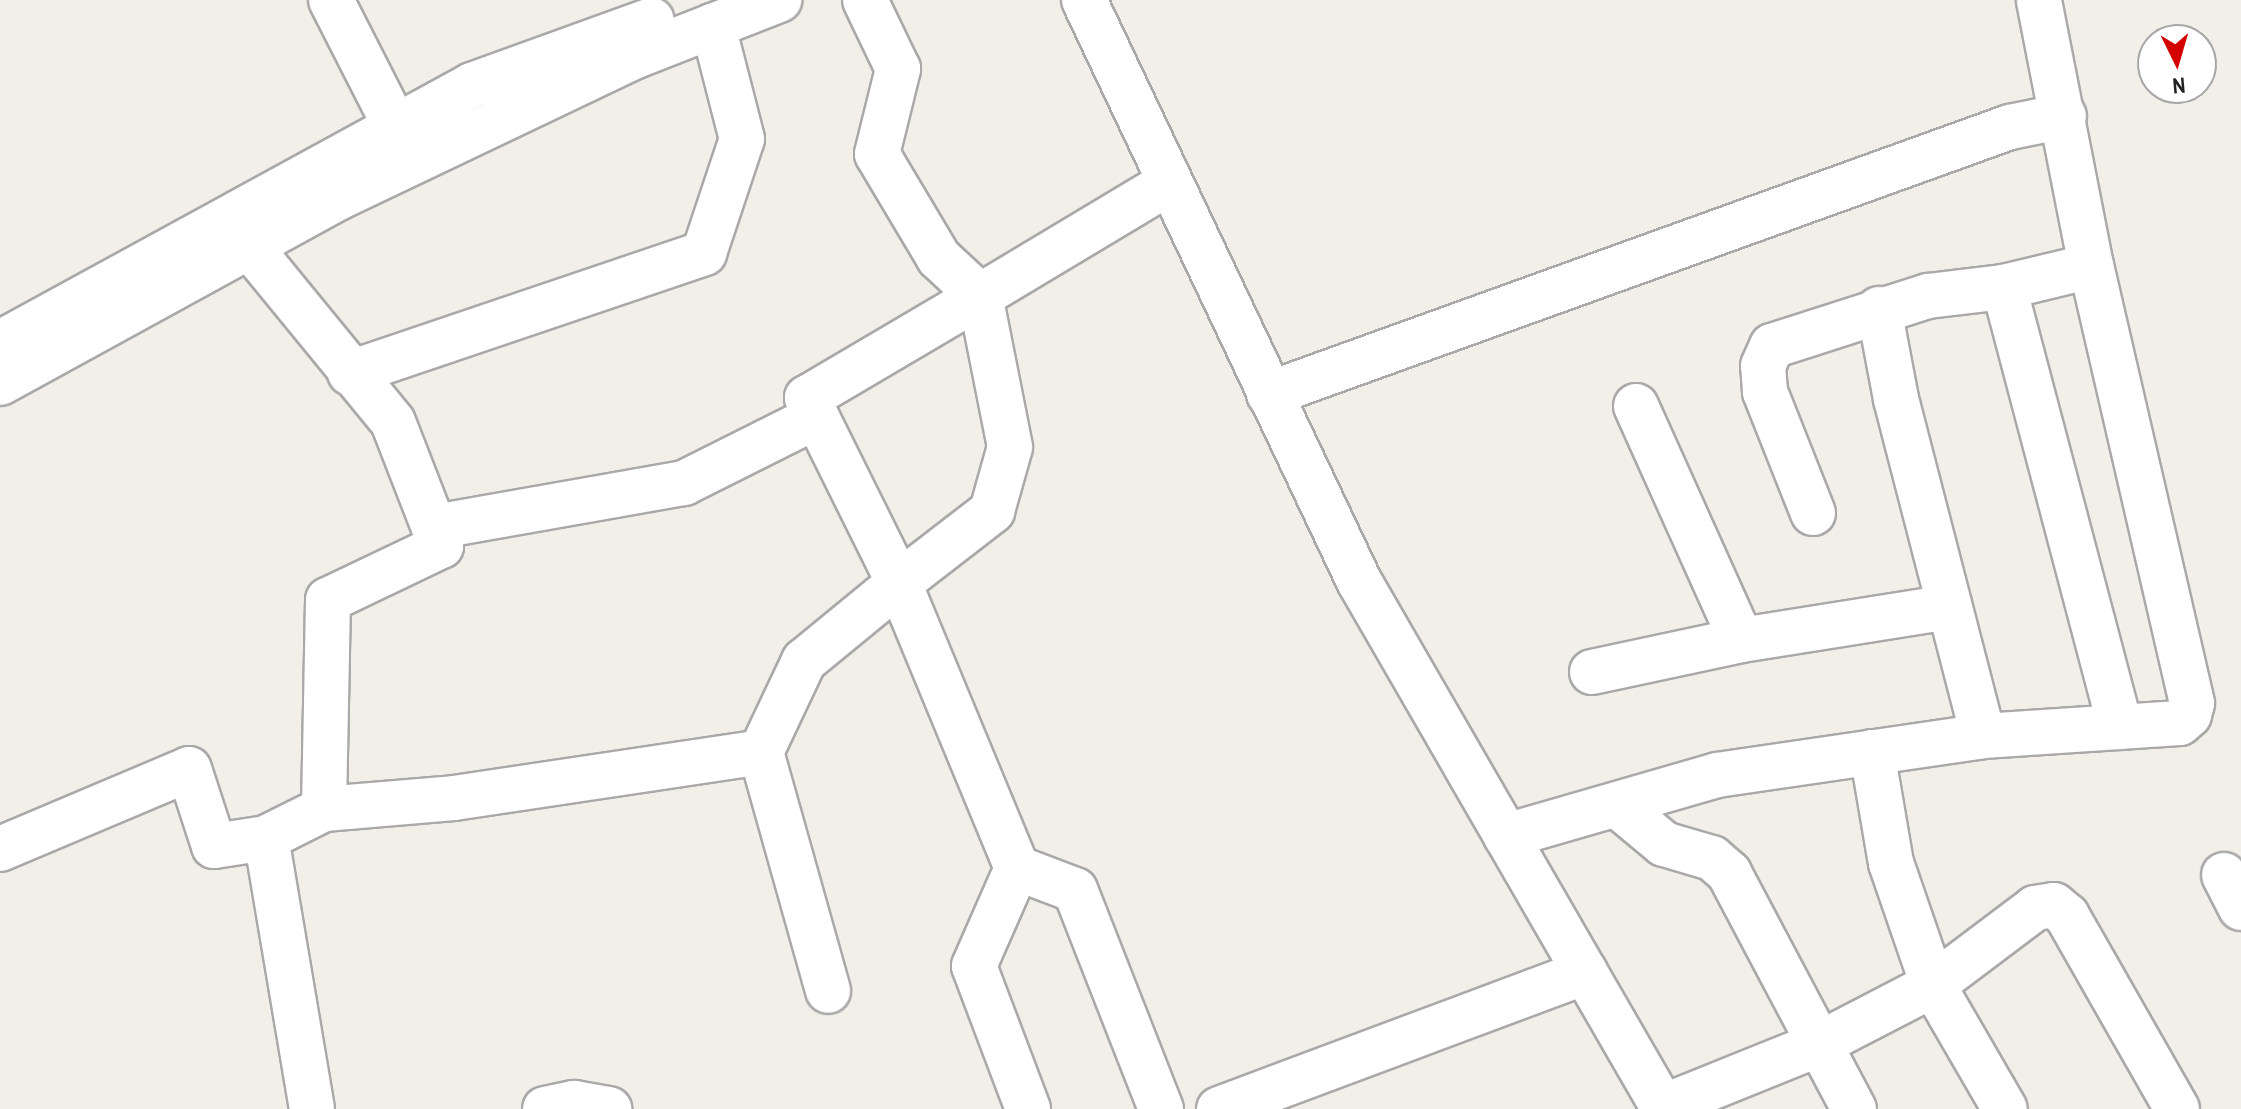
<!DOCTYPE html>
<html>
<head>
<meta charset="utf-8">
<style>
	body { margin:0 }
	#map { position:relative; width:2241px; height:1109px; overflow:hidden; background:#f2efe9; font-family:"Archivo Narrow",sans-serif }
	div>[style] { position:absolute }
	.roads { filter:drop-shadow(2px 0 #a9a9a9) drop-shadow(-2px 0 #a9a9a9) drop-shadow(0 2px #a9a9a9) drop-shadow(0 -2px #a9a9a9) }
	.minor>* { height:44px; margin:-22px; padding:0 22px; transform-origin:22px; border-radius:22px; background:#fff }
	span { translate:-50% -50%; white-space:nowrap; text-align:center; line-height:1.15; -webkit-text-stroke:8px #fff; paint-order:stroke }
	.north { position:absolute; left:2137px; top:24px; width:80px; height:80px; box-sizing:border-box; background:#fff; border:2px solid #a7a7a7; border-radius:50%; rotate:175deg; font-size:22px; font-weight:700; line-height:32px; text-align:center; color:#222 }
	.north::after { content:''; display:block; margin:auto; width:28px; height:36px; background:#d40000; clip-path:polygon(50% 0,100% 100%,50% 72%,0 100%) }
</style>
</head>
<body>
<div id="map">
	<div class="roads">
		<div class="minor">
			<i style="left:331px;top:0;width:174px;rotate:63deg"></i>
			<i style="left:1084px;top:0;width:643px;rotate:64.67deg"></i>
			<i style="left:1359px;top:581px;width:610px;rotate:59.99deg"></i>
			<i style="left:249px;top:246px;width:227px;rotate:50.7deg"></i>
			<i style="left:393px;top:422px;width:133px;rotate:68.8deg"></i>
			<i style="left:441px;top:546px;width:125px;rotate:154.5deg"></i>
			<i style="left:328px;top:600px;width:209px;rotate:91.1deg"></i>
			<i style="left:324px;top:809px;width:130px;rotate:-4.8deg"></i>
			<i style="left:454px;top:798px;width:310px;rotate:-8.5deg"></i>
			<i style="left:761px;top:752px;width:101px;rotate:-64.7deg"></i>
			<i style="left:804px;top:661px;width:123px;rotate:-39.4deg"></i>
			<i style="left:899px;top:583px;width:207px;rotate:-116.4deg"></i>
			<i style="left:807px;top:398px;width:201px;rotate:-30.5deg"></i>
			<i style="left:980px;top:296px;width:56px;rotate:-137.2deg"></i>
			<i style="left:939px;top:258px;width:121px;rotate:-120.8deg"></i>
			<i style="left:877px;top:154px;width:88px;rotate:-76.1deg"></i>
			<i style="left:898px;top:69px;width:76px;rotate:-115.6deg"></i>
			<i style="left:2004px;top:287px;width:455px;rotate:75.2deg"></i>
			<i style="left:1879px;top:309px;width:92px;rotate:79.3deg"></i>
			<i style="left:1896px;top:399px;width:348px;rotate:75.5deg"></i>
			<i style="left:0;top:343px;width:538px;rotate:-28.66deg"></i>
			<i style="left:472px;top:85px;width:191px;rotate:-19.9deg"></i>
			<i style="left:350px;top:373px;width:374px;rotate:-18.7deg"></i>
			<i style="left:704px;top:253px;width:120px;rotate:-71.6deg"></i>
			<i style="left:742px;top:139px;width:117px;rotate:-104.4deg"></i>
			<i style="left:0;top:383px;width:385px;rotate:-28.7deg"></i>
			<i style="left:338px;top:198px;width:330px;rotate:-25.5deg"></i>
			<i style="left:636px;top:56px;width:154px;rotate:-21.4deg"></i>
			<i style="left:1269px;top:394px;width:788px;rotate:-19.82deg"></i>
			<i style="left:2010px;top:127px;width:55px;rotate:-11.5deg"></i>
			<i style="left:1636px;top:406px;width:256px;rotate:65.8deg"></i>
			<i style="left:1813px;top:513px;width:130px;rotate:-111.6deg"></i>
			<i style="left:1765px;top:392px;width:26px;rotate:-94deg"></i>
			<i style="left:1763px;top:366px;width:22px;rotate:-66deg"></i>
			<i style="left:1772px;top:346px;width:164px;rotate:-17.8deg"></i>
			<i style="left:1928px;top:296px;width:77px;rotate:-6.8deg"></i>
			<i style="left:2004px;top:287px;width:89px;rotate:-13.6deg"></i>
			<i style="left:434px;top:527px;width:254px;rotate:-10deg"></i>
			<i style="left:684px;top:483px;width:148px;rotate:-26.6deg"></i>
			<i style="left:1592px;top:672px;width:152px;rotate:-12.1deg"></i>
			<i style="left:1741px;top:640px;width:211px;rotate:-9deg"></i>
			<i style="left:761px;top:752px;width:248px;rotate:74.3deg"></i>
			<i style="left:1872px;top:752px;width:113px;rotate:80.3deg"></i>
			<i style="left:1891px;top:863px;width:129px;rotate:71deg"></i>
			<i style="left:1933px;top:985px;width:143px;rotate:59.9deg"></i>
			<i style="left:1617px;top:805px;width:61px;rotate:39.7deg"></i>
			<i style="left:1664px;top:844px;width:50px;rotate:16.3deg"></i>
			<i style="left:1712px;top:858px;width:23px;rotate:41deg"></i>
			<i style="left:1729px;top:873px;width:267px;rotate:62.1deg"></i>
			<i style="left:1506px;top:836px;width:220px;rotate:-16.1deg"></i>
			<i style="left:1717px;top:775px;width:269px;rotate:-8.3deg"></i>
			<i style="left:1983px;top:736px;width:197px;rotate:-3.8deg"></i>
			<i style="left:2180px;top:723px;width:12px;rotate:-42deg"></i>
			<i style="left:2189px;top:715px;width:12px;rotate:-76deg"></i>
			<i style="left:2192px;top:703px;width:449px;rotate:-103deg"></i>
			<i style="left:2091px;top:266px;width:271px;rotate:-101.1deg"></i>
			<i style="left:0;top:849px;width:205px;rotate:-22.9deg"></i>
			<i style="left:189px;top:769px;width:81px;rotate:72deg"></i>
			<i style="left:214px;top:846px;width:53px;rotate:-8.7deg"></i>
			<i style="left:1017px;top:868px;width:107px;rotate:113.7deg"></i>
			<i style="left:974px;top:966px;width:153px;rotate:69.3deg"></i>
			<i style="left:2224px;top:875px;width:37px;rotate:63deg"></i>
			<i style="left:1663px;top:1107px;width:168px;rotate:-22deg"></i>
			<i style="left:1819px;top:1044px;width:128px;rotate:-27.4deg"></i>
			<i style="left:1933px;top:985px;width:128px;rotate:-37deg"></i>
			<i style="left:2035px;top:908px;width:19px;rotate:-9deg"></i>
			<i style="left:2054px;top:905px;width:17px;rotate:40deg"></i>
			<i style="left:2067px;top:916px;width:222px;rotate:60.3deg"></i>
			<i style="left:312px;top:1109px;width:275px;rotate:-99.6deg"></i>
			<i style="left:266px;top:838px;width:65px;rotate:-26.6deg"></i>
			<i style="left:545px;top:1109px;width:30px;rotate:-12deg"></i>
			<i style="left:574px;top:1103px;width:36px;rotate:10deg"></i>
			<i style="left:1161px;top:1109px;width:235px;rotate:-111.4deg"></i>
			<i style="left:1075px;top:890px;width:62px;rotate:-159.2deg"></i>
			<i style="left:1017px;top:868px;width:308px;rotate:-112.5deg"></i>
			<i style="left:899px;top:583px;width:118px;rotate:-37.7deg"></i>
			<i style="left:992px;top:511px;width:66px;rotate:-74.3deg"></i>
			<i style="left:1010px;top:447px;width:154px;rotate:-101.2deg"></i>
			<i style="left:980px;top:296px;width:220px;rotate:-30.9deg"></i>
			<i style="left:1219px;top:1109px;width:391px;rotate:-20.5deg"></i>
		</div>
	</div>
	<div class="north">N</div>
</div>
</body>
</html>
